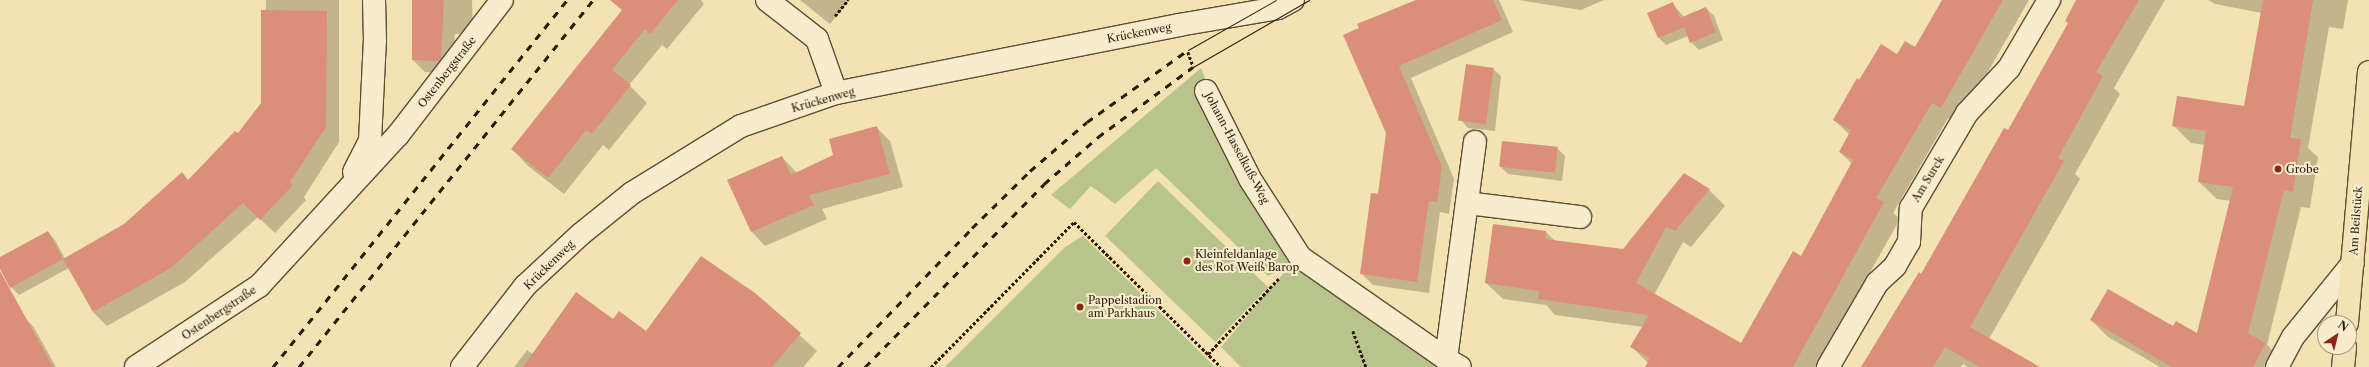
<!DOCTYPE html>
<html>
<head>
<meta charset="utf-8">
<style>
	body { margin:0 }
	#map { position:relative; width:2369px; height:367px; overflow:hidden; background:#f3e3b2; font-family:"Libre Caslon Text",serif }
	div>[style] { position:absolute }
	.green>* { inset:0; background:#b9c48d; transform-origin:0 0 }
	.shadow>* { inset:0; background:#0003 }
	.building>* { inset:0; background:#db8f7b; transform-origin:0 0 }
	.path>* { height:2.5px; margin-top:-1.25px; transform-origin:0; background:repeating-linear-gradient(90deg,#2f1a0e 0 3px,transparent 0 5px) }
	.roads { filter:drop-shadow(1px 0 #604c37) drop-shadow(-1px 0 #604c37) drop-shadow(0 1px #604c37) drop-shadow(0 -1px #604c37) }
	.minor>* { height:22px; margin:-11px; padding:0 11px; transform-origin:11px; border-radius:11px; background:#f7edcd }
	.major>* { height:22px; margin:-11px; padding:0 11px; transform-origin:11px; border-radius:11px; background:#f3e3b2 }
	.tram>* { height:1px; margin:-0.5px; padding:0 0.5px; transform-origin:0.5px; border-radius:0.5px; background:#2f1a0e }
	.rail>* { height:3px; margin-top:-1.5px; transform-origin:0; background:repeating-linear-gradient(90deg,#2f1a0e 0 7px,transparent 0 14px) }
	.dots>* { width:11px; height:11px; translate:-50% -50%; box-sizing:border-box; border:2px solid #f7edcd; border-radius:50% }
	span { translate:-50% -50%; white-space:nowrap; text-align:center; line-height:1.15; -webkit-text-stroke:4px #f7edcd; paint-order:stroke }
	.street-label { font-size:11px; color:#2f1a0e }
	.poi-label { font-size:11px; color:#2f1a0e }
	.left { translate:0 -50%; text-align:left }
	.north { position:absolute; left:2317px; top:315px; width:40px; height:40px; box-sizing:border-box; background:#f7edcd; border:1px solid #a79981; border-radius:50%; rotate:35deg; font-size:11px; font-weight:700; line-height:16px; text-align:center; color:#2f1a0e }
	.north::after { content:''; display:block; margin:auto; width:14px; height:18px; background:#8f2418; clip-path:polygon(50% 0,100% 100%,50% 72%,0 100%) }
</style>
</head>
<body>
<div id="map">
	<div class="green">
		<i style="clip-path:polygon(1201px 68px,1222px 122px,1300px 257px,1466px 367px,1241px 367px,1221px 347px,1293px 262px,1268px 276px,1156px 168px,1115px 204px,1091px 186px,1070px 209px,1051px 195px)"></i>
		<i style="left:1158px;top:181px;width:153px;height:76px;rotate:44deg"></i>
		<i style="clip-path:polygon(1083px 236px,1215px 367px,945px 367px,1065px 247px)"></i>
	</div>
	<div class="shadow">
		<i style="clip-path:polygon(266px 0,339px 0,339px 142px,304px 197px,306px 200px,275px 233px,258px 217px,185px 282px,107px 326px,93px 312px,69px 268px,19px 295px,11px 287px,0 267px,0 263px,48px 232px,55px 240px,65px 259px,124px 225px,189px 181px,238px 134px,262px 104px)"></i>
		<i style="clip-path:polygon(412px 0,472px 0,473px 34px,455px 34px,453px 71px,451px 73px,425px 72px,413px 60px)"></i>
		<i style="clip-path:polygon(633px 0,701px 0,704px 4px,667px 49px,662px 45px,629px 85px,647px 103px,609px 150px,603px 145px,564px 194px,528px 166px,512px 149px)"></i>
		<i style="clip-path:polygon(800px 0,850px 0,830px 24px)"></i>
		<i style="clip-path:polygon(1420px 0,1499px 0,1513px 32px,1411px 78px,1454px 179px,1449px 214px,1440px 212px,1429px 293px,1373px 285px,1361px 273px,1379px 195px,1388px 133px,1344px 35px)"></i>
		<i style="clip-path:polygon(1518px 0,1604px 0,1581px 10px)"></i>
		<i style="clip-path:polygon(1943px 0,2029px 0,1958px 124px,1948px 118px,1893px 213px,1900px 219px,1817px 367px,1646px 367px,1648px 363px,1632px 347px,1643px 327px,1555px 315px,1546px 305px,1503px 299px,1486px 283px,1546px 232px,1555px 241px,1623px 250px,1709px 190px,1725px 206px,1691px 247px,1683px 242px,1654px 295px,1741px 344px,1801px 257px,1852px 164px,1840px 152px,1850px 135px,1834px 120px,1860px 81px,1897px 55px,1915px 48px)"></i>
		<i style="clip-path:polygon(2078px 0,2165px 0,2114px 88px,2120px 94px,2075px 174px,2080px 179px,1989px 339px,2037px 367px,1968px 367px,1963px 364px,1961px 367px,1862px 367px,1921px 275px,2009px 131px,2069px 24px)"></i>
		<i style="clip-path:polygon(2208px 0,2348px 0,2343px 29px,2329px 27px,2308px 148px,2318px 157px,2310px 208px,2301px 207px,2267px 345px,2283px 361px,2280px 367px,2160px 367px,2108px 337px,2091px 320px,2174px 327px,2198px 334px,2231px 201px,2217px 199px,2199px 182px,2205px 145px,2191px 143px,2173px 125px,2245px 107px,2262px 13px,2215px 4px)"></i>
		<i style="clip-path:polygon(1673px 4px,1684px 17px,1706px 8px,1714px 16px,1723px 40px,1699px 50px,1691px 42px,1688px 36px,1666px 45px,1658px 37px)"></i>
		<i style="clip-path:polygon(1493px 69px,1501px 76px,1495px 131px,1468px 128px,1461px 120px)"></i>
		<i style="clip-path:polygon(876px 127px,890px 141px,903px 187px,822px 209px,827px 219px,765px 246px,752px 232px,728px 180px,782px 157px,797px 173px,835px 156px)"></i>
		<i style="clip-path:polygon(1557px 148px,1565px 156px,1562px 181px,1508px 174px,1500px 166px)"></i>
		<i style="clip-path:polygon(754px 294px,817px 351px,803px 367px,514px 367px,527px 350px,533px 354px,613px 320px,646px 333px)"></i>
		<i style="clip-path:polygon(25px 318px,33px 326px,56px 367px,0 367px,0 332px)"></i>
	</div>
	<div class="building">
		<i style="clip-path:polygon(412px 0,444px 0,441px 58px,439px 61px,412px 60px)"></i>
		<i style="clip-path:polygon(610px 0,678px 0,650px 34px,645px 29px,612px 70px,631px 85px,592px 134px,586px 130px,548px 178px,511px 149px,622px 10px)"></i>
		<i style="clip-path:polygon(1416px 0,1493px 0,1502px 20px,1399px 66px,1442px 167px,1437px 202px,1429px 201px,1417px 282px,1360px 274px,1371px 193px,1378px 194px,1386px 133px,1343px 35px,1359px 28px,1357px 24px)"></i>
		<i style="clip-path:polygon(1942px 0,2003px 0,1941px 108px,1932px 103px,1876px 198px,1884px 202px,1793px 367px,1645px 367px,1650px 358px,1630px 347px,1649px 315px,1538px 299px,1539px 291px,1485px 283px,1493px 224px,1546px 231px,1545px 239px,1623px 249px,1684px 173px,1710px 189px,1675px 231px,1666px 227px,1636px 283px,1741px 343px,1793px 251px,1801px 256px,1853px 160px,1839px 152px,1851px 130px,1833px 120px,1857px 78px,1859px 80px,1881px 44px,1897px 54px,1905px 41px,1915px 47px)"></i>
		<i style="clip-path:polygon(2076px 0,2139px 0,2096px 72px,2103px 76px,2058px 158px,2064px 161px,1970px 327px,2040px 367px,1980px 367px,1945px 347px,1933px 367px,1861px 367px,1919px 272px,1921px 274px,2004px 128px,2008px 130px,2068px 23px,2065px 21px)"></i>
		<i style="clip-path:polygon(2263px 0,2313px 0,2290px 138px,2301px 139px,2293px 192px,2284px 190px,2248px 333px,2266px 343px,2253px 367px,2172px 367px,2090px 320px,2108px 289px,2173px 326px,2176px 321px,2197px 333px,2233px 187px,2198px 182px,2206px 131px,2172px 126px,2177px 96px,2244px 106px)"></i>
		<i style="clip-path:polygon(1673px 2px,1682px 23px,1680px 18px,1706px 7px,1716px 32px,1690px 43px,1684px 27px,1658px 38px,1647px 13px)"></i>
		<i style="clip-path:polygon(261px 10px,327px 11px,326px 127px,290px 182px,293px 185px,260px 220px,243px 203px,171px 268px,93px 312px,63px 259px,124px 224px,182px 172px,188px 180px,235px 131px,238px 133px,261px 103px)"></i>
		<i style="left:1466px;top:64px;width:28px;height:57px;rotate:8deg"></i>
		<i style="clip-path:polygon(877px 126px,890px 174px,809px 195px,814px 205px,751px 232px,727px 180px,782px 156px,791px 175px,833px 155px,829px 139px)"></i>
		<i style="left:1502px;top:141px;width:56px;height:26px;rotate:6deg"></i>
		<i style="clip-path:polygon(48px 231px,63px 259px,10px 288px,0 269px,0 257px)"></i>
		<i style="clip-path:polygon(701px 256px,755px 293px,801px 333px,772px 367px,523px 367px,576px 292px,613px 319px,619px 311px,646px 331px)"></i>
		<i style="clip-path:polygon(0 271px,53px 367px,0 367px)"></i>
	</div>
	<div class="path">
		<i style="left:835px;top:16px;width:21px;rotate:-51deg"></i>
		<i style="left:1188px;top:52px;width:15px;rotate:70deg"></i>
		<i style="left:1353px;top:331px;width:38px;rotate:70deg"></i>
		<i style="left:1208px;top:354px;width:105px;rotate:-46.9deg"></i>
		<i style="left:931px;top:367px;width:204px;rotate:-45.4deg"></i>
		<i style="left:1074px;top:222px;width:206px;rotate:44.6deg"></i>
	</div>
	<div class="roads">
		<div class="minor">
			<i style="left:767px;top:0;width:63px;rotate:38deg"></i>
			<i style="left:817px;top:39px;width:57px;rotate:70.6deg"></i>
			<i style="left:1206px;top:91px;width:98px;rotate:63.4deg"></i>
			<i style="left:1250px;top:179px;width:93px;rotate:57.3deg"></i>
			<i style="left:1300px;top:257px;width:178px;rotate:34.9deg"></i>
			<i style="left:1446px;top:359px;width:16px;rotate:30deg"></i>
			<i style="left:354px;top:172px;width:35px;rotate:-63deg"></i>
			<i style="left:370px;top:141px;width:101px;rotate:-87.2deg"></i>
			<i style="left:375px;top:40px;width:40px;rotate:-91.4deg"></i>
			<i style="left:1467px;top:203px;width:114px;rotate:7.1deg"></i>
			<i style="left:1446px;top:359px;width:219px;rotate:-82.4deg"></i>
			<i style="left:136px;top:367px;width:147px;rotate:-33.4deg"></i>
			<i style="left:259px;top:286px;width:205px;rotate:-47.4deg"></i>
			<i style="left:398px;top:135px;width:170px;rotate:-52.4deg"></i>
			<i style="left:462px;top:367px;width:103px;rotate:-52.1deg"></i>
			<i style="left:525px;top:286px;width:76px;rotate:-42.9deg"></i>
			<i style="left:581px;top:234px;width:65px;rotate:-38.8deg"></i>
			<i style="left:632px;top:193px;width:128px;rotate:-31.6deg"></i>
			<i style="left:741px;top:126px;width:101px;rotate:-19.2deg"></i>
			<i style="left:836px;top:93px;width:350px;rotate:-11.2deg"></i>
			<i style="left:1179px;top:25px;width:100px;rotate:-9.7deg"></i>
			<i style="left:1278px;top:8px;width:17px;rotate:-28deg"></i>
			<i style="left:1828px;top:367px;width:97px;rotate:-59.7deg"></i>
			<i style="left:1877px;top:283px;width:25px;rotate:-43deg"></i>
			<i style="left:1895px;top:266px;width:28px;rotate:-60deg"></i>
			<i style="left:1909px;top:242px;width:34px;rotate:-87deg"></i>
			<i style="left:1911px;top:208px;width:110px;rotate:-59.5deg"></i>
			<i style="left:1967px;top:113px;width:62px;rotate:-47deg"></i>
			<i style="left:2009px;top:68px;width:79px;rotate:-59.5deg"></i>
			<i style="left:2277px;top:367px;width:34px;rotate:-62deg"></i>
			<i style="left:2293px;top:337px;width:95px;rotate:-51deg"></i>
		</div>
		<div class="major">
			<i style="left:2347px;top:323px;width:252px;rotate:-85deg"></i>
			<i style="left:2343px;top:367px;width:20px;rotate:-84deg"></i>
		</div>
	</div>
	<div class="tram">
		<i style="left:1188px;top:50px;width:101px;rotate:-29.6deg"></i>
		<i style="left:1193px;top:67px;width:134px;rotate:-30deg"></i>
	</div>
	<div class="rail">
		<i style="left:273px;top:367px;width:470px;rotate:-51.3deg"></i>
		<i style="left:299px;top:367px;width:470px;rotate:-51.3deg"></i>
		<i style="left:838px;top:367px;width:193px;rotate:-46deg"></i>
		<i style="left:972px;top:228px;width:81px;rotate:-44.5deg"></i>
		<i style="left:1030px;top:171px;width:75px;rotate:-40.7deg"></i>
		<i style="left:1087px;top:122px;width:124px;rotate:-35.5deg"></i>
		<i style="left:865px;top:367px;width:256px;rotate:-45.6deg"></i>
		<i style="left:1044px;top:184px;width:72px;rotate:-41deg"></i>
		<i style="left:1098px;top:137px;width:118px;rotate:-36.4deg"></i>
	</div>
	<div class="dots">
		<i style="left:2278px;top:169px;background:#8f2418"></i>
		<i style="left:1187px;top:261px;background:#8f2418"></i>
		<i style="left:1080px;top:307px;background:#8f2418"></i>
	</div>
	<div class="street-label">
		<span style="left:1139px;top:33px;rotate:-11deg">Krückenweg</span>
		<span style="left:447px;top:72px;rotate:-52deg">Ostenbergstraße</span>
		<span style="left:823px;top:100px;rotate:-16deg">Krückenweg</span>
		<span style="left:1237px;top:148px;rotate:62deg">Johann-Hasselkuß-Weg</span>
		<span style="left:1928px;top:179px;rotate:-59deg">Am Surck</span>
		<span style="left:2356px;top:221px;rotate:-86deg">Am Beilstück</span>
		<span style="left:549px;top:265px;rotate:-44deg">Krückenweg</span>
		<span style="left:219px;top:313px;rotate:-34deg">Ostenbergstraße</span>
	</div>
	<div class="poi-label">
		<span class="left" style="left:2286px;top:169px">Grobe</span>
		<span class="left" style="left:1195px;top:261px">Kleinfeldanlage<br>des Rot Weiß Barop</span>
		<span class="left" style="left:1088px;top:307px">Pappelstadion<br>am Parkhaus</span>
	</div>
	<div class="north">N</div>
</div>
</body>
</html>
